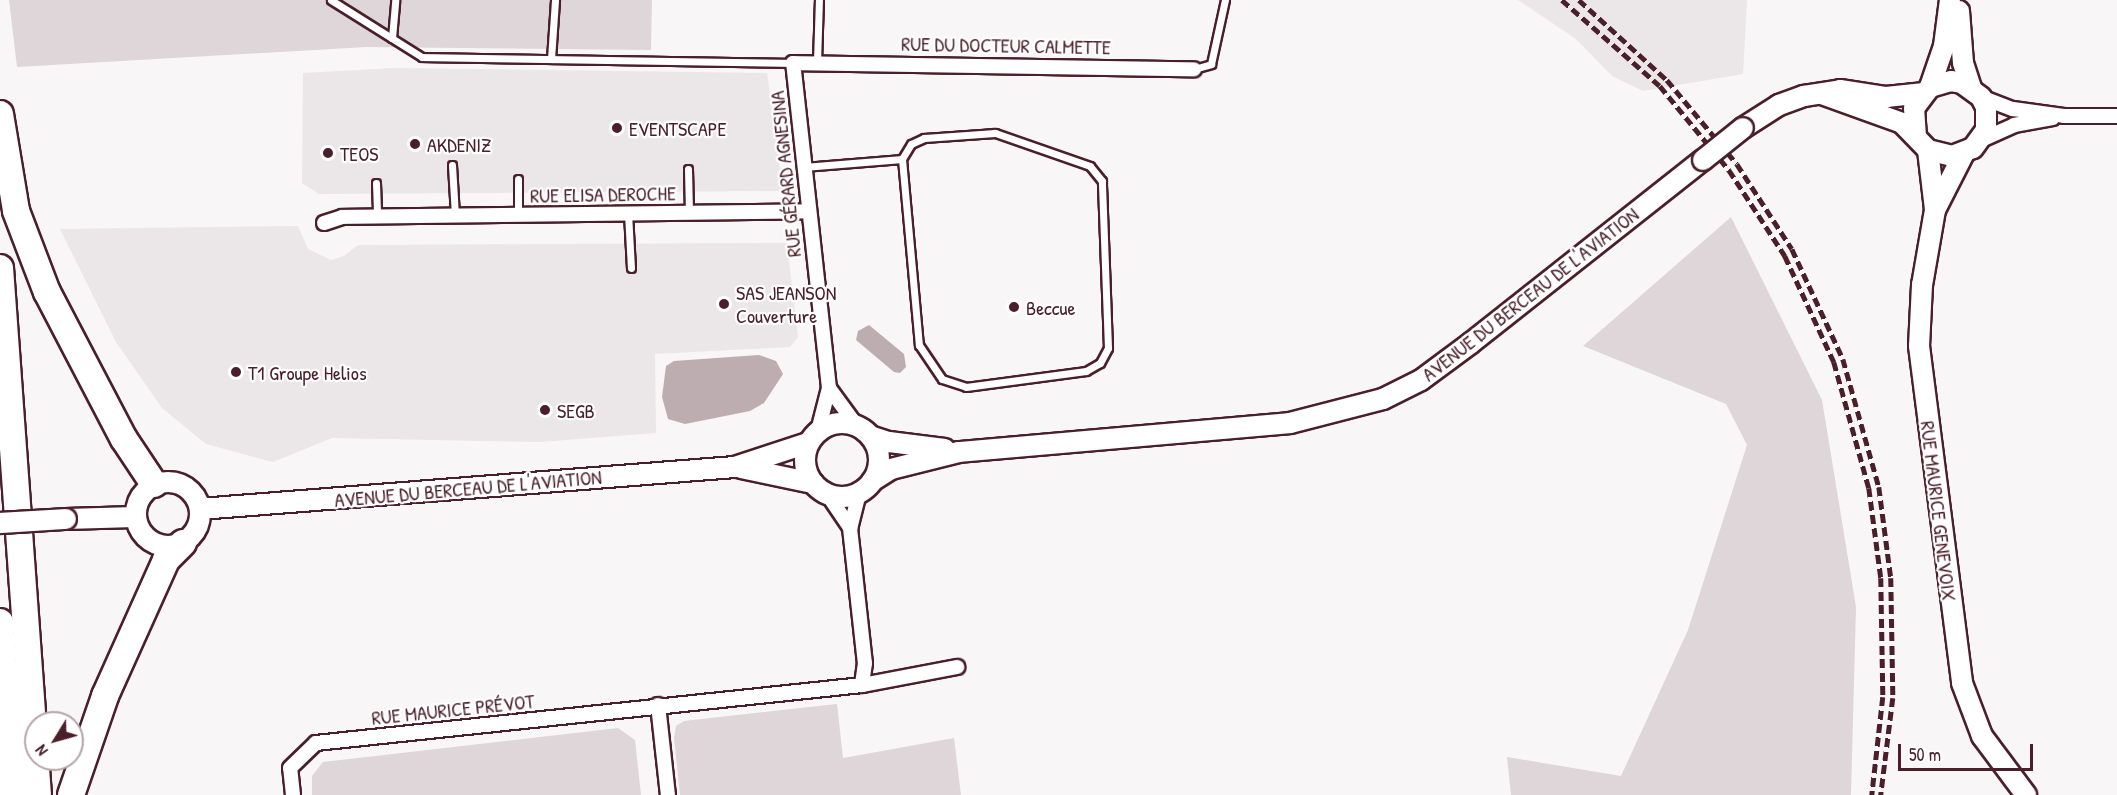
<!DOCTYPE html>
<html>
<head>
<meta charset="utf-8">
<style>
	body { margin:0 }
	#map { position:relative; width:2117px; height:795px; overflow:hidden; background:#f8f6f7; font-family:"Patrick Hand",sans-serif }
	div>[style] { position:absolute }
	.built>* { inset:0; background:#ebe6e8 }
	.green>* { inset:0; background:#ded6d9 }
	.water>* { inset:0; background:#bdadb0 }
	.roads { filter:drop-shadow(2px 0 #4a1f2b) drop-shadow(-2px 0 #4a1f2b) drop-shadow(0 2px #4a1f2b) drop-shadow(0 -2px #4a1f2b) }
	.lane>* { height:7px; margin:-3.5px; padding:0 3.5px; transform-origin:3.5px; border-radius:3.5px; background:#fff }
	.street>* { height:14px; margin:-7px; padding:0 7px; transform-origin:7px; border-radius:7px; background:#fff }
	.secondary>* { height:20px; margin:-10px; padding:0 10px; transform-origin:10px; border-radius:10px; background:#fff }
	.secondary>.ring { margin:-10px; padding:0; box-sizing:content-box; background:none; border:20px solid #fff; border-radius:50% }
	.highway>* { height:26px; margin:-13px; padding:0 13px; transform-origin:13px; border-radius:13px; background:#fff }
	.rail>* { height:4.5px; margin-top:-2.25px; transform-origin:0; background:repeating-linear-gradient(90deg,#4a1f2b 0 9px,transparent 0 13.5px) }
	.bridges { filter:drop-shadow(2px 0 #4a1f2b) drop-shadow(-2px 0 #4a1f2b) drop-shadow(0 2px #4a1f2b) drop-shadow(0 -2px #4a1f2b) }
	.secondary-bridge>* { height:20px; margin:-10px; padding:0 10px; transform-origin:10px; border-radius:10px; background:#fff }
	.dots>* { width:16px; height:16px; translate:-50% -50%; box-sizing:border-box; border:3px solid #fff; border-radius:50% }
	span { translate:-50% -50%; white-space:nowrap; text-align:center; line-height:1.15; -webkit-text-stroke:4.5px #fff; paint-order:stroke }
	.street-label { font-size:20px; color:#4a1f2b }
	.poi-label { font-size:20px; color:#4a1f2b }
	.left { translate:0 -50%; text-align:left }
	.north { position:absolute; left:24px; top:711px; width:60px; height:60px; box-sizing:border-box; background:#fff; border:2px solid #b7a5aa; border-radius:50%; rotate:233deg; font-size:16px; font-weight:700; line-height:24px; text-align:center; color:#4a1f2b }
	.north::after { content:''; display:block; margin:auto; width:21px; height:27px; background:#4a1f2b; clip-path:polygon(50% 0,100% 100%,50% 72%,0 100%) }
	.scale { position:absolute; left:1898px; top:744px; width:135px; height:27px; box-sizing:border-box; border:3px solid #4a1f2b; border-top:0; padding-left:8px; font-size:18px; line-height:21px; white-space:nowrap; color:#4a1f2b; -webkit-text-stroke:4px #fff; paint-order:stroke }
</style>
</head>
<body>
<div id="map">
	<div class="built">
		<i style="clip-path:polygon(1518px 0,1747px 0,1743px 74px,1643px 91px,1612px 76px,1576px 39px)"></i>
		<i style="clip-path:polygon(394px 68px,767px 73px,783px 191px,319px 194px,302px 183px,303px 73px)"></i>
		<i style="clip-path:polygon(298px 226px,308px 249px,331px 260px,344px 256px,358px 245px,787px 243px,798px 337px,790px 347px,655px 354px,656px 433px,539px 442px,332px 438px,273px 462px,206px 444px,162px 408px,116px 342px,60px 229px)"></i>
	</div>
	<div class="green">
		<i style="clip-path:polygon(9px 0,652px 0,651px 50px,366px 47px,17px 67px)"></i>
		<i style="clip-path:polygon(1731px 217px,1822px 400px,1856px 607px,1851px 795px,1511px 795px,1507px 757px,1621px 776px,1688px 630px,1747px 445px,1726px 404px,1583px 346px)"></i>
		<i style="clip-path:polygon(837px 704px,843px 758px,954px 738px,961px 795px,680px 795px,674px 738px,676px 726px,684px 721px)"></i>
		<i style="clip-path:polygon(618px 728px,635px 740px,641px 795px,312px 795px,312px 776px,323px 762px)"></i>
	</div>
	<div class="water">
		<i style="clip-path:polygon(869px 325px,904px 354px,906px 367px,900px 373px,894px 372px,856px 340px,858px 331px)"></i>
		<i style="clip-path:polygon(759px 355px,776px 361px,783px 374px,764px 403px,750px 411px,685px 424px,668px 419px,662px 397px,666px 366px,674px 361px)"></i>
	</div>
	<div class="roads">
		<div class="lane">
			<i style="left:331px;top:0;width:107px;rotate:32.1deg"></i>
			<i style="left:422px;top:57px;width:371px;rotate:0.9deg"></i>
			<i style="left:392px;top:38px;width:38px;rotate:-85deg"></i>
			<i style="left:551px;top:59px;width:59px;rotate:-86.1deg"></i>
			<i style="left:817px;top:62px;width:62px;rotate:-88.2deg"></i>
			<i style="left:1194px;top:69px;width:18px;rotate:-16deg"></i>
			<i style="left:1211px;top:64px;width:66px;rotate:-77.7deg"></i>
			<i style="left:452px;top:165px;width:51px;rotate:86.6deg"></i>
			<i style="left:804px;top:167px;width:98px;rotate:-4.7deg"></i>
			<i style="left:902px;top:159px;width:187px;rotate:84.8deg"></i>
			<i style="left:919px;top:345px;width:41px;rotate:55.9deg"></i>
			<i style="left:942px;top:379px;width:25px;rotate:18deg"></i>
			<i style="left:966px;top:387px;width:121px;rotate:-7.6deg"></i>
			<i style="left:1086px;top:371px;width:16px;rotate:-30deg"></i>
			<i style="left:1100px;top:363px;width:17px;rotate:-62deg"></i>
			<i style="left:1108px;top:348px;width:167px;rotate:-92.1deg"></i>
			<i style="left:1102px;top:181px;width:19px;rotate:-129deg"></i>
			<i style="left:1090px;top:166px;width:101px;rotate:-160.8deg"></i>
			<i style="left:995px;top:133px;width:71px;rotate:176deg"></i>
			<i style="left:924px;top:138px;width:14px;rotate:155deg"></i>
			<i style="left:911px;top:144px;width:17px;rotate:121deg"></i>
			<i style="left:688px;top:169px;width:43px;rotate:88.7deg"></i>
			<i style="left:376px;top:183px;width:34px;rotate:88deg"></i>
			<i style="left:628px;top:213px;width:55px;rotate:86.9deg"></i>
			<i style="left:518px;top:215px;width:36px;rotate:-90deg"></i>
		</div>
		<div class="street">
			<i style="left:1981px;top:97px;width:34px;rotate:21deg"></i>
			<i style="left:2013px;top:109px;width:51px;rotate:7.8deg"></i>
			<i style="left:2064px;top:116px;width:53px"></i>
			<i style="left:1981px;top:140px;width:36px;rotate:-24deg"></i>
			<i style="left:2014px;top:125px;width:39px;rotate:-10deg"></i>
			<i style="left:324px;top:223px;width:19px;rotate:-18deg"></i>
			<i style="left:342px;top:217px;width:467px;rotate:-0.7deg"></i>
			<i style="left:829px;top:388px;width:46px;rotate:53.9deg"></i>
			<i style="left:818px;top:431px;width:44px;rotate:-75.7deg"></i>
			<i style="left:829px;top:388px;width:327px;rotate:-96.3deg"></i>
			<i style="left:793px;top:63px;width:401px;rotate:0.9deg"></i>
			<i style="left:859px;top:493px;width:36px;rotate:104deg"></i>
			<i style="left:850px;top:528px;width:136px;rotate:83.7deg"></i>
			<i style="left:865px;top:663px;width:22px;rotate:98deg"></i>
			<i style="left:828px;top:495px;width:40px;rotate:56deg"></i>
			<i style="left:658px;top:705px;width:91px;rotate:83.7deg"></i>
			<i style="left:293px;top:795px;width:27px;rotate:-96deg"></i>
			<i style="left:290px;top:768px;width:36px;rotate:-44deg"></i>
			<i style="left:316px;top:743px;width:549px;rotate:-6.06deg"></i>
			<i style="left:862px;top:685px;width:97px;rotate:-10.7deg"></i>
		</div>
		<div class="secondary">
			<i style="left:1959px;top:11px;width:52px;rotate:85.6deg"></i>
			<i style="left:1963px;top:63px;width:26px;rotate:72deg"></i>
			<i style="left:1930px;top:87px;width:43px;rotate:-71.1deg"></i>
			<i style="left:1944px;top:46px;width:46px;rotate:-82.6deg"></i>
			<i style="left:1822px;top:94px;width:85px;rotate:19.9deg"></i>
			<i style="left:1902px;top:123px;width:37px;rotate:46deg"></i>
			<i style="left:1928px;top:150px;width:25px;rotate:14deg"></i>
			<i style="left:1952px;top:156px;width:22px;rotate:-21deg"></i>
			<i style="left:1973px;top:148px;width:22px;rotate:-54deg"></i>
			<i style="left:1986px;top:130px;width:23px;rotate:-90deg"></i>
			<i style="left:1986px;top:107px;width:11px;rotate:-117deg"></i>
			<i style="left:1981px;top:97px;width:24px;rotate:-144deg"></i>
			<i style="left:1962px;top:83px;width:11px;rotate:-170deg"></i>
			<i style="left:1951px;top:81px;width:22px;rotate:164deg"></i>
			<i style="left:1930px;top:87px;width:26px;rotate:127deg"></i>
			<i style="left:1914px;top:108px;width:27px;rotate:86deg"></i>
			<i style="left:1743px;top:128px;width:43px;rotate:-32.6deg"></i>
			<i style="left:1779px;top:105px;width:27px;rotate:-20deg"></i>
			<i style="left:1804px;top:96px;width:36px;rotate:-9deg"></i>
			<i style="left:1840px;top:90px;width:47px;rotate:8.7deg"></i>
			<i style="left:1886px;top:97px;width:36px;rotate:-6deg"></i>
			<i style="left:1928px;top:150px;width:60px;rotate:83.3deg"></i>
			<i style="left:1935px;top:210px;width:76px;rotate:99.8deg"></i>
			<i style="left:1922px;top:285px;width:61px;rotate:92.8deg"></i>
			<i style="left:1919px;top:346px;width:340px;rotate:82.7deg"></i>
			<i style="left:1962px;top:683px;width:57px;rotate:69.3deg"></i>
			<i style="left:1982px;top:736px;width:74px;rotate:53.3deg"></i>
			<i style="left:1935px;top:210px;width:64px;rotate:-63deg"></i>
			<i class="ring" style="left:805px;top:423px;width:54px;height:54px"></i>
			<i style="left:870px;top:436px;width:20px;rotate:18deg"></i>
			<i style="left:889px;top:442px;width:56px;rotate:7.1deg"></i>
			<i style="left:741px;top:468px;width:74px;rotate:11.8deg"></i>
			<i style="left:872px;top:481px;width:22px;rotate:-32deg"></i>
			<i style="left:891px;top:469px;width:70px;rotate:-14deg"></i>
			<i style="left:959px;top:452px;width:332px;rotate:-5deg"></i>
			<i style="left:1290px;top:423px;width:96px;rotate:-14.5deg"></i>
			<i style="left:1383px;top:399px;width:42px;rotate:-26.6deg"></i>
			<i style="left:1421px;top:380px;width:62px;rotate:-36.5deg"></i>
			<i style="left:1471px;top:343px;width:295px;rotate:-38.3deg"></i>
			<i class="ring" style="left:136px;top:482px;width:44px;height:44px"></i>
			<i style="left:200px;top:509px;width:537px;rotate:-4.49deg"></i>
			<i style="left:735px;top:467px;width:77px;rotate:-18.2deg"></i>
			<i style="left:66px;top:519px;width:69px;rotate:-1.7deg"></i>
		</div>
		<div class="highway">
			<i style="left:0;top:114px;width:98px;rotate:80.6deg"></i>
			<i style="left:16px;top:211px;width:87px;rotate:69.1deg"></i>
			<i style="left:47px;top:292px;width:166px;rotate:62.4deg"></i>
			<i style="left:124px;top:439px;width:54px;rotate:56.3deg"></i>
			<i style="left:0;top:268px;width:528px;rotate:85.88deg"></i>
			<i style="left:0;top:622px;width:173px;rotate:85.7deg"></i>
			<i style="left:71px;top:795px;width:105px;rotate:-71deg"></i>
			<i style="left:105px;top:696px;width:149px;rotate:-65.8deg"></i>
			<i style="left:166px;top:560px;width:24px;rotate:-45deg"></i>
		</div>
	</div>
	<div class="rail">
		<i style="left:1562px;top:0;width:130px;rotate:41.3deg"></i>
		<i style="left:1660px;top:86px;width:109px;rotate:50.6deg"></i>
		<i style="left:1729px;top:170px;width:103px;rotate:56.9deg"></i>
		<i style="left:1785px;top:256px;width:117px;rotate:65.2deg"></i>
		<i style="left:1834px;top:362px;width:131px;rotate:74.5deg"></i>
		<i style="left:1869px;top:488px;width:91px;rotate:82.4deg"></i>
		<i style="left:1881px;top:578px;width:119px;rotate:89deg"></i>
		<i style="left:1883px;top:697px;width:99px;rotate:96.4deg"></i>
		<i style="left:1579px;top:0;width:119px;rotate:42.3deg"></i>
		<i style="left:1667px;top:80px;width:109px;rotate:50.2deg"></i>
		<i style="left:1737px;top:164px;width:101px;rotate:57.1deg"></i>
		<i style="left:1792px;top:249px;width:121px;rotate:65.1deg"></i>
		<i style="left:1843px;top:359px;width:133px;rotate:74.3deg"></i>
		<i style="left:1879px;top:487px;width:92px;rotate:82.5deg"></i>
		<i style="left:1891px;top:578px;width:120px;rotate:89deg"></i>
		<i style="left:1893px;top:698px;width:98px;rotate:97.1deg"></i>
	</div>
	<div class="bridges">
		<div class="secondary-bridge">
			<i style="left:1703px;top:160px;width:51px;rotate:-38.7deg"></i>
			<i style="left:0;top:523px;width:66px;rotate:-3.5deg"></i>
		</div>
	</div>
	<div class="dots">
		<i style="left:617px;top:128px;background:#4a1f2b"></i>
		<i style="left:415px;top:144px;background:#4a1f2b"></i>
		<i style="left:328px;top:153px;background:#4a1f2b"></i>
		<i style="left:724px;top:304px;background:#4a1f2b"></i>
		<i style="left:1014px;top:307px;background:#4a1f2b"></i>
		<i style="left:236px;top:372px;background:#4a1f2b"></i>
		<i style="left:545px;top:410px;background:#4a1f2b"></i>
	</div>
	<div class="street-label">
		<span style="left:1006px;top:45px;rotate:1deg">RUE DU DOCTEUR CALMETTE</span>
		<span style="left:785px;top:174px;rotate:-96deg">RUE GÉRARD AGNESINA</span>
		<span style="left:603px;top:194px;rotate:-1deg">RUE ELISA DEROCHE</span>
		<span style="left:1530px;top:294px;rotate:-38deg">AVENUE DU BERCEAU DE L'AVIATION</span>
		<span style="left:468px;top:488px;rotate:-5deg">AVENUE DU BERCEAU DE L'AVIATION</span>
		<span style="left:1939px;top:511px;rotate:83deg">RUE MAURICE GENEVOIX</span>
		<span style="left:453px;top:709px;rotate:-6deg">RUE MAURICE PRÉVOT</span>
	</div>
	<div class="poi-label">
		<span class="left" style="left:629px;top:128px">EVENTSCAPE</span>
		<span class="left" style="left:427px;top:144px">AKDENIZ</span>
		<span class="left" style="left:340px;top:153px">TEOS</span>
		<span class="left" style="left:736px;top:304px">SAS JEANSON<br>Couverture</span>
		<span class="left" style="left:1026px;top:307px">Beccue</span>
		<span class="left" style="left:248px;top:372px">T1 Groupe Helios</span>
		<span class="left" style="left:557px;top:410px">SEGB</span>
	</div>
	<div class="north">N</div>
	<div class="scale">50 m</div>
</div>
</body>
</html>
